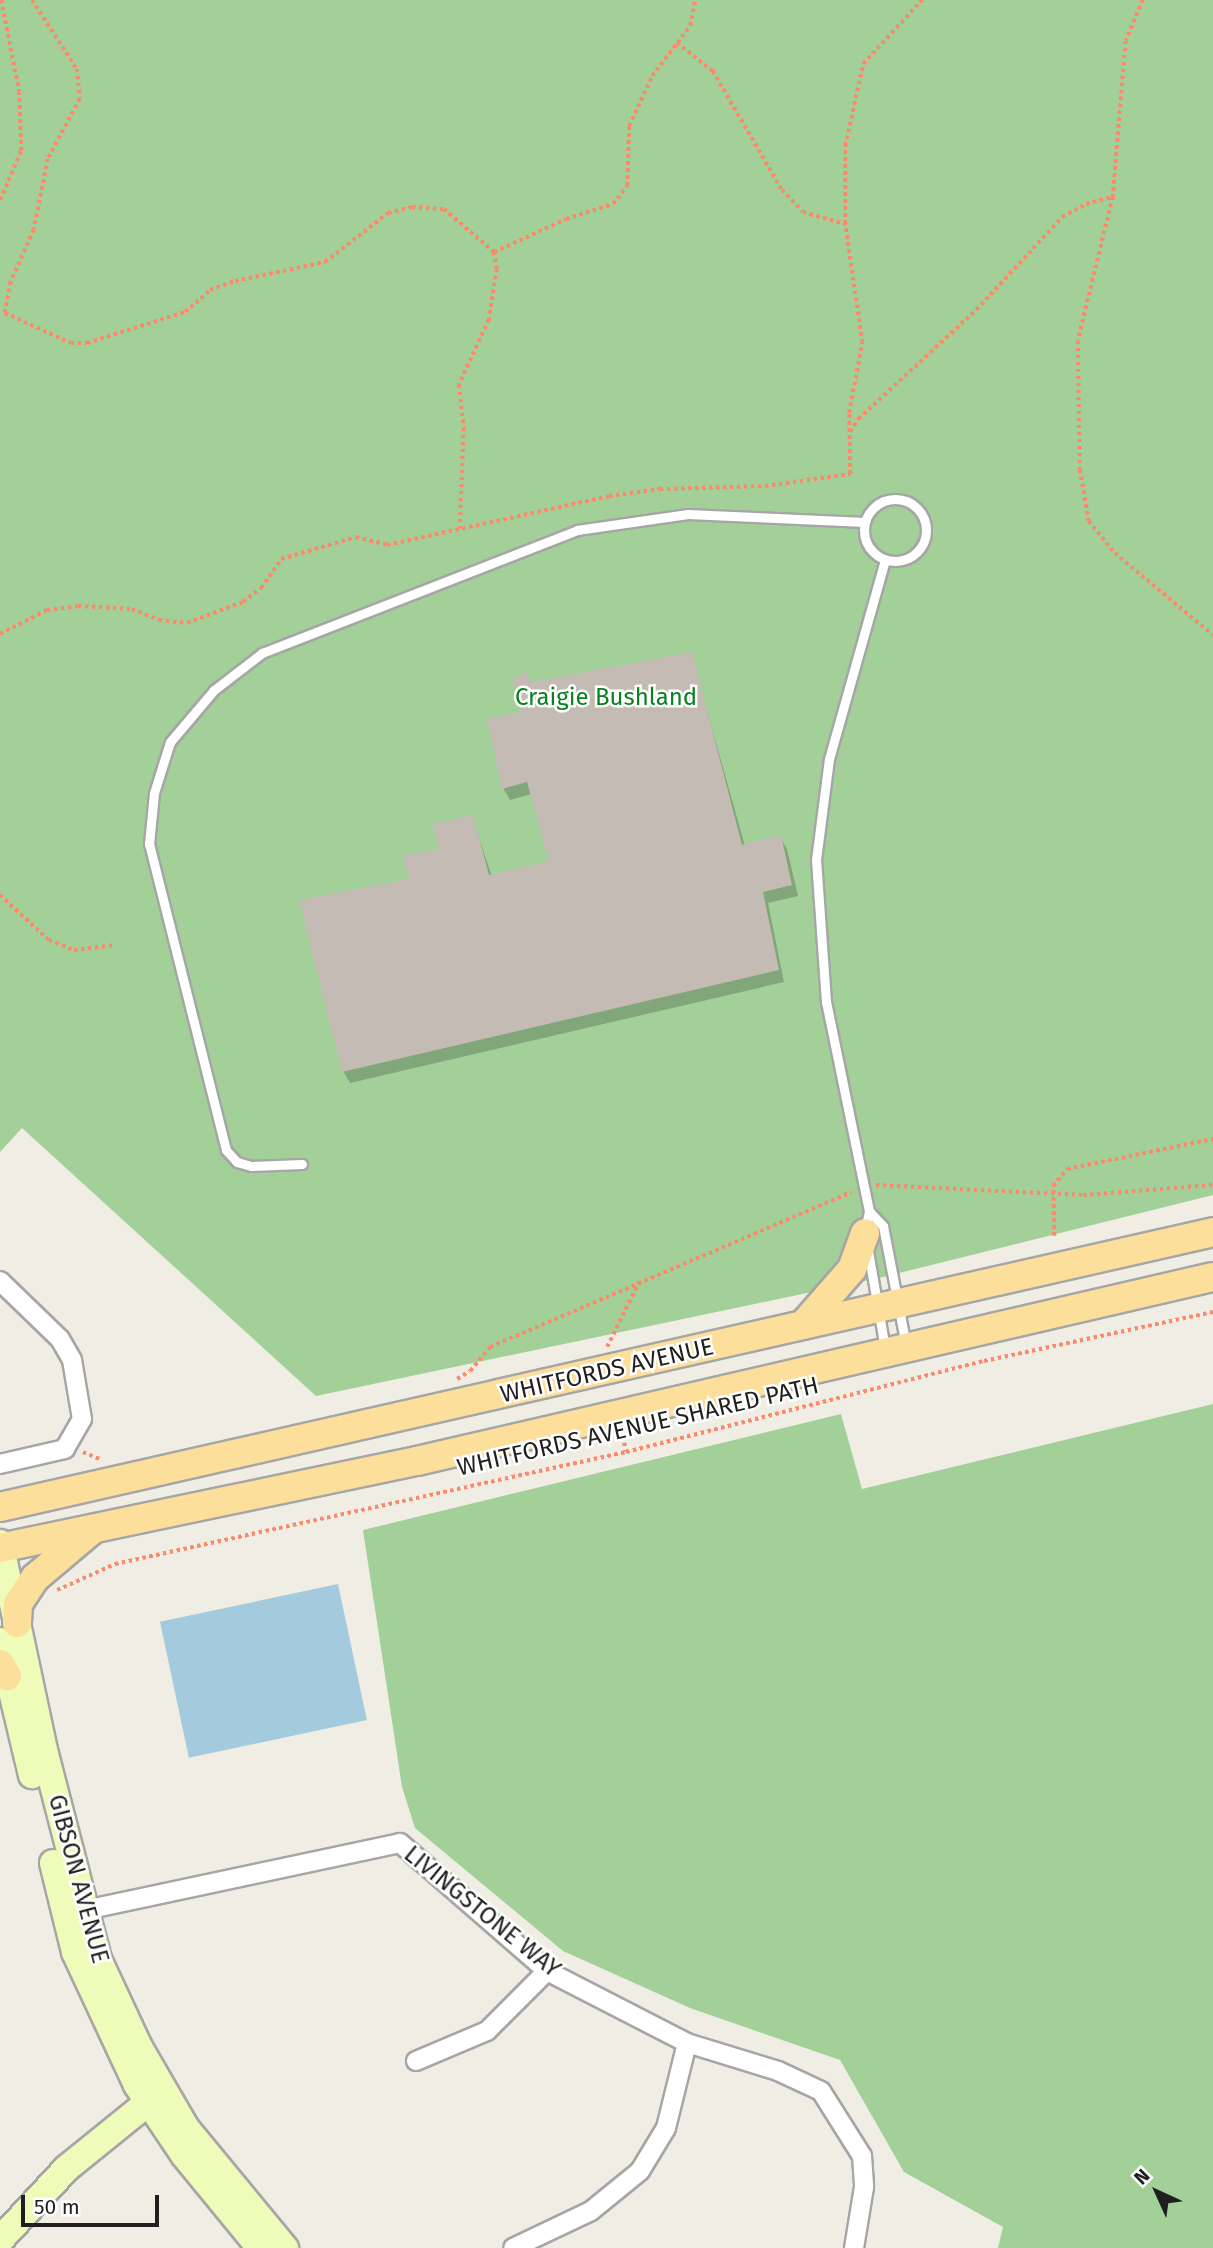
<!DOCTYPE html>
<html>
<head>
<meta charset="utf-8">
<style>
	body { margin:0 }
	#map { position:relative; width:1213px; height:2248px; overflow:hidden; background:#f0ede4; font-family:"Fira Sans",sans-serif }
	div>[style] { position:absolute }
	.forest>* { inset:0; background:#a2d098 }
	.water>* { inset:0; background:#a4cade; transform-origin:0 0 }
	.shadow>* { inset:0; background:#0003 }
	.building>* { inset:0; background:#c4bcb4 }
	.path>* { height:3.5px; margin-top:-1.75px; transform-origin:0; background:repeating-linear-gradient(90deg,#fc8969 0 3.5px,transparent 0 7px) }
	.roads { filter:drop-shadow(2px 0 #a6a6a6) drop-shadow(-2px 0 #a6a6a6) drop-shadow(0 2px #a6a6a6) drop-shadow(0 -2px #a6a6a6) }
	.lane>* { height:9px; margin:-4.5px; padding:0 4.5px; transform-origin:4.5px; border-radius:4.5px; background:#fff }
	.lane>.ring { margin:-4.5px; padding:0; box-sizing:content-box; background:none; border:9px solid #fff; border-radius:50% }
	.street>* { height:18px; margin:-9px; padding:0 9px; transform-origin:9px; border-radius:9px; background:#fff }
	.secondary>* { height:26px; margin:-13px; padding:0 13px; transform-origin:13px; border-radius:13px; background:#effbb8 }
	.primary>* { height:28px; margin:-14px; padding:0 14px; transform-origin:14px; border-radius:14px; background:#fddf9c }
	span { translate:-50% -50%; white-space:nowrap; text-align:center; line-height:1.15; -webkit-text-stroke:5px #fff; paint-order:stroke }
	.park-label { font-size:24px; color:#0a8021 }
	.street-label { font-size:24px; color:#1f1f1f }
	.north { position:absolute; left:1122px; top:2157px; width:70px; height:70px; -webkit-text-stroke:5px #fff; paint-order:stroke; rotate:315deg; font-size:19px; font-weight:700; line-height:28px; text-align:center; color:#1f1f1f }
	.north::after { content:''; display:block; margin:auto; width:24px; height:32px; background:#1f1f1f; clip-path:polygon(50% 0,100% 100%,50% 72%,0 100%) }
	.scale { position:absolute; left:21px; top:2195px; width:138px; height:32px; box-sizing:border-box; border:4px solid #1f1f1f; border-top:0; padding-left:9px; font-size:21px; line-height:24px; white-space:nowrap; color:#1f1f1f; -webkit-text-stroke:5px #fff; paint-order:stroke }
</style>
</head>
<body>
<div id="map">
	<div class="forest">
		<i style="clip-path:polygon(0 0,1213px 0,1213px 1195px,883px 1277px,316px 1396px,22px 1128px,0 1152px)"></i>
		<i style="clip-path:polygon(1213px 1404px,1213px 2248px,998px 2248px,1003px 2227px,904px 2172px,840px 2060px,690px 2008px,563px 1951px,415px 1828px,402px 1787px,363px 1530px,841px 1414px,862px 1489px)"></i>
	</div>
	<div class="water">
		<i style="left:338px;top:1584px;width:139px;height:182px;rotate:78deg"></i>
	</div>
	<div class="shadow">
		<i style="clip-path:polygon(691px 654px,745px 846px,780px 837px,787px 849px,798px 896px,768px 903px,784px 982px,350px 1083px,343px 1071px,411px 881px,472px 817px,492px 877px,551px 862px,532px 794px,510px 800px,503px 788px,532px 684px)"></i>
	</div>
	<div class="building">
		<i style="clip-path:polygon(692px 652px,742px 845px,781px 835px,792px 885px,763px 892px,779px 970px,342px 1072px,299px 900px,409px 879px,402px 855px,439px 849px,432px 824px,473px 815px,489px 875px,549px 861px,527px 782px,502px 789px,487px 719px,521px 712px,512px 679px,527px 672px,531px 682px)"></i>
	</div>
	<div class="path">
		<i style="left:32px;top:0;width:82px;rotate:56.9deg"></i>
		<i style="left:77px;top:69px;width:30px;rotate:84deg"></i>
		<i style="left:80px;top:99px;width:68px;rotate:118.1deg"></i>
		<i style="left:48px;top:159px;width:72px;rotate:101.2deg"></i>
		<i style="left:34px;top:230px;width:57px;rotate:113.9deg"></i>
		<i style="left:11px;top:282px;width:32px;rotate:101deg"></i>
		<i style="left:5px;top:313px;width:72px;rotate:24.4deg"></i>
		<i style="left:71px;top:343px;width:16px"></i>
		<i style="left:87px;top:343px;width:103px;rotate:-17.6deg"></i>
		<i style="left:185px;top:312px;width:33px;rotate:-41deg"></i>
		<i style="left:210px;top:290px;width:27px;rotate:-20deg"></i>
		<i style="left:235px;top:281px;width:92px;rotate:-11.9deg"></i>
		<i style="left:325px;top:262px;width:80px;rotate:-37.9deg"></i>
		<i style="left:388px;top:213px;width:25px;rotate:-14deg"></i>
		<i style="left:412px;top:207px;width:32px;rotate:4deg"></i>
		<i style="left:444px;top:209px;width:66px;rotate:40.7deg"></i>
		<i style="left:494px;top:252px;width:17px;rotate:80deg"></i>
		<i style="left:497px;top:269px;width:52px;rotate:98.9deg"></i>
		<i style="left:489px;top:320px;width:72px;rotate:114.8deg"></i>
		<i style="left:459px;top:385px;width:43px;rotate:83.4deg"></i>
		<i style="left:464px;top:428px;width:101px;rotate:92.3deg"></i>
		<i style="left:1143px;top:0;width:44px;rotate:112.5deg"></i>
		<i style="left:1126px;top:41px;width:157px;rotate:94.8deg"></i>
		<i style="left:1113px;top:197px;width:148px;rotate:103.7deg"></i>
		<i style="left:1078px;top:341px;width:129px;rotate:89.1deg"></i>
		<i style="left:1080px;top:470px;width:52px;rotate:80deg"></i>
		<i style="left:1089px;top:521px;width:41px;rotate:50.9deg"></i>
		<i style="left:1115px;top:553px;width:128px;rotate:39.9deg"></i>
		<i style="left:677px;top:43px;width:46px;rotate:37.9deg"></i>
		<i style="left:713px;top:71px;width:138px;rotate:59.9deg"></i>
		<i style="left:782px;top:190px;width:30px;rotate:46deg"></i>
		<i style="left:803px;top:212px;width:44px;rotate:15.9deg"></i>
		<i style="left:0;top:200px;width:53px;rotate:-66.8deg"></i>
		<i style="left:21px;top:151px;width:58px;rotate:-92deg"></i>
		<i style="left:19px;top:93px;width:95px;rotate:-101deg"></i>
		<i style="left:494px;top:252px;width:79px;rotate:-24.6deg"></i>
		<i style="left:566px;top:219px;width:49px;rotate:-17.7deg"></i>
		<i style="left:613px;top:204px;width:23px;rotate:-52deg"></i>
		<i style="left:627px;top:186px;width:60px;rotate:-88.1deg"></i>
		<i style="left:629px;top:126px;width:55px;rotate:-65.3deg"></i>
		<i style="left:652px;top:76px;width:63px;rotate:-52.8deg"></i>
		<i style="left:690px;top:26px;width:26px;rotate:-79deg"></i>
		<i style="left:850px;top:432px;width:15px;rotate:-58deg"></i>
		<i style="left:858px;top:419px;width:161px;rotate:-42.7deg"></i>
		<i style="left:976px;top:310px;width:127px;rotate:-47.2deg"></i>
		<i style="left:1062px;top:217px;width:27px;rotate:-28deg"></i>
		<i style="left:1086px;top:204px;width:28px;rotate:-15deg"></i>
		<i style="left:0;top:634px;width:53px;rotate:-27.1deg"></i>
		<i style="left:47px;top:610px;width:31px;rotate:-7deg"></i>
		<i style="left:78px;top:606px;width:54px;rotate:3.2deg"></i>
		<i style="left:132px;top:609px;width:29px;rotate:22deg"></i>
		<i style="left:159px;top:620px;width:28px;rotate:6deg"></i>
		<i style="left:187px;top:623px;width:60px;rotate:-20.6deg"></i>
		<i style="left:243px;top:602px;width:23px;rotate:-38deg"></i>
		<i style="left:261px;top:588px;width:35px;rotate:-55deg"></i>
		<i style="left:281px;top:559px;width:78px;rotate:-16.3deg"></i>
		<i style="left:356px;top:537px;width:32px;rotate:14deg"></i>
		<i style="left:387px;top:545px;width:227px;rotate:-12.4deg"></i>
		<i style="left:609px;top:496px;width:51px;rotate:-7.8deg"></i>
		<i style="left:660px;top:489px;width:105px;rotate:-1.6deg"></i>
		<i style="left:765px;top:486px;width:86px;rotate:-8deg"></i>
		<i style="left:850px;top:474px;width:61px;rotate:-90.9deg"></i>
		<i style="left:849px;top:413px;width:71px;rotate:-79.5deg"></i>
		<i style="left:862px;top:343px;width:120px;rotate:-98.1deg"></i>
		<i style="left:845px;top:224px;width:78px;rotate:-90deg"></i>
		<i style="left:845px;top:146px;width:84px;rotate:-77.6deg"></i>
		<i style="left:863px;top:64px;width:87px;rotate:-47.3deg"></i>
		<i style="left:0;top:895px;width:67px;rotate:42.6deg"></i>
		<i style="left:49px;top:940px;width:27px;rotate:22deg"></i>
		<i style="left:74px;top:950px;width:42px;rotate:-6.8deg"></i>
		<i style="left:876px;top:1185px;width:207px;rotate:2.8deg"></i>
		<i style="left:1083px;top:1195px;width:130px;rotate:-4.4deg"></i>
		<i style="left:1054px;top:1236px;width:50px;rotate:-91.1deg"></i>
		<i style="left:1053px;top:1186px;width:22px;rotate:-51deg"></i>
		<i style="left:1067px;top:1169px;width:149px;rotate:-11.6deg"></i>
		<i style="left:607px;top:1347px;width:72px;rotate:-63.8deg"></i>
		<i style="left:457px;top:1379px;width:15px;rotate:-32deg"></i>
		<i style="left:470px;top:1371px;width:31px;rotate:-50deg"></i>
		<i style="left:490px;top:1347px;width:393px;rotate:-23.2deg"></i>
		<i style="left:623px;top:1436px;width:16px;rotate:79deg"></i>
		<i style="left:83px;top:1452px;width:21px;rotate:23deg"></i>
		<i style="left:57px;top:1590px;width:64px;rotate:-24.1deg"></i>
		<i style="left:115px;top:1564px;width:523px;rotate:-12.36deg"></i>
		<i style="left:626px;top:1452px;width:369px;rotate:-14.3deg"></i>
		<i style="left:984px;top:1361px;width:234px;rotate:-12.1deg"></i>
	</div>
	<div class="roads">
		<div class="lane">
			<i class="ring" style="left:864px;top:499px;width:53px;height:53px"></i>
			<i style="left:302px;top:1164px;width:51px;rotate:177.8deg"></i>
			<i style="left:251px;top:1166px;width:15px;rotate:-164deg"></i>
			<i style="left:237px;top:1162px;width:16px;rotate:-133deg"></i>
			<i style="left:226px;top:1150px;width:316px;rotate:-104.1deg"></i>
			<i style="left:149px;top:844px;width:51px;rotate:-84.4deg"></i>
			<i style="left:154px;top:793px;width:53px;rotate:-72.6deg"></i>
			<i style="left:170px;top:742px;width:68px;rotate:-49.8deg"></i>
			<i style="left:214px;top:690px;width:61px;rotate:-37.6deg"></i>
			<i style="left:262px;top:653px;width:338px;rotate:-21.3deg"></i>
			<i style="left:577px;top:530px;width:112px;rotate:-8.2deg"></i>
			<i style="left:688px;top:514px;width:177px;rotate:2.6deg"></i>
			<i style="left:869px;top:1211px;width:21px;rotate:47deg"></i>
			<i style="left:883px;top:1226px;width:121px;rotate:79.1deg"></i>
			<i style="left:865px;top:1230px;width:19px;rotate:-78deg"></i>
			<i style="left:869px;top:1211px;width:213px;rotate:-101.6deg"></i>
			<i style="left:826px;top:1002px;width:142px;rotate:-94deg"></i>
			<i style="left:816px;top:860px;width:102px;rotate:-82.7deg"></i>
			<i style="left:829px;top:759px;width:207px;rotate:-74.3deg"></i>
			<i style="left:868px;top:1251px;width:98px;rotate:80.1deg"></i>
		</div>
		<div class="street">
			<i style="left:0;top:1281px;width:83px;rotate:44deg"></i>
			<i style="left:60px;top:1339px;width:24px;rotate:60deg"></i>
			<i style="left:72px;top:1360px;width:60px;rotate:80.4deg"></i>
			<i style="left:82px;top:1419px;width:34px;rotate:120deg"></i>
			<i style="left:65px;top:1449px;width:67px;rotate:167deg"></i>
			<i style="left:76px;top:1912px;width:331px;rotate:-12deg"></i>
			<i style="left:400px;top:1843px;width:195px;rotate:41deg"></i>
			<i style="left:547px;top:1971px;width:157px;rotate:27.2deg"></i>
			<i style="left:687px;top:2043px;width:88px;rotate:103.9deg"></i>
			<i style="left:666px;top:2128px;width:50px;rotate:121.2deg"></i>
			<i style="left:640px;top:2171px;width:63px;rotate:140.8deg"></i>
			<i style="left:591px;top:2211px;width:86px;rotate:154.6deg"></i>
			<i style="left:687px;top:2043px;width:95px;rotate:17.1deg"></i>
			<i style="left:778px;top:2071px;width:47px;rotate:24.9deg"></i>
			<i style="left:821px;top:2091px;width:77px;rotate:57.8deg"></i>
			<i style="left:862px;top:2156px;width:31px;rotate:86deg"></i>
			<i style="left:864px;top:2187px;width:62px;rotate:99.3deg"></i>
			<i style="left:416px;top:2061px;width:77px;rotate:-22.9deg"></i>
			<i style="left:487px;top:2031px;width:85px;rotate:-45deg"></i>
		</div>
		<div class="secondary">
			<i style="left:0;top:1543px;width:212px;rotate:78deg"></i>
			<i style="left:44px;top:1750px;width:216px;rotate:75.5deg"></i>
			<i style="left:98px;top:1959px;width:97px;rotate:65deg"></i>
			<i style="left:139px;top:2047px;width:94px;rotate:59.9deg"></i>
			<i style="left:186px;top:2128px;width:156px;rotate:50.5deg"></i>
			<i style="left:0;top:1641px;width:138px;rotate:76.6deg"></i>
			<i style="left:53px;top:1863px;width:92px;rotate:76.1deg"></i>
			<i style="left:75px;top:1952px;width:147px;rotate:65deg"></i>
			<i style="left:137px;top:2085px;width:84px;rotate:56.1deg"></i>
			<i style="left:184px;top:2155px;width:120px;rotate:50.7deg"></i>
			<i style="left:0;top:2240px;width:98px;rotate:-47.1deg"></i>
			<i style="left:67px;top:2168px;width:122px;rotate:-39deg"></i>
		</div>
		<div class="primary">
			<i style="left:803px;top:1325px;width:74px;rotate:-48.8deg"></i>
			<i style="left:852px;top:1269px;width:38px;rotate:-70deg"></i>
			<i style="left:0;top:1507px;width:1244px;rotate:-12.77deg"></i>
			<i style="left:0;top:1548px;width:426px;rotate:-11.8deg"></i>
			<i style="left:417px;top:1461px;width:817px;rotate:-13.02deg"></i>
			<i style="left:17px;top:1623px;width:19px;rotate:-87deg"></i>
			<i style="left:18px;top:1604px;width:31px;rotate:-57deg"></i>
			<i style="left:35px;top:1578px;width:76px;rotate:-40.2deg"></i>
			<i style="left:0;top:1664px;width:14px;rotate:60deg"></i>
		</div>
	</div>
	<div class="park-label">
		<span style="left:606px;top:698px">Craigie Bushland</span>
	</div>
	<div class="street-label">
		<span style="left:607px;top:1371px;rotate:-13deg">WHITFORDS AVENUE</span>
		<span style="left:638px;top:1427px;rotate:-13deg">WHITFORDS AVENUE SHARED PATH</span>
		<span style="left:78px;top:1879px;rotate:75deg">GIBSON AVENUE</span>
		<span style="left:482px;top:1912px;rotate:39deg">LIVINGSTONE WAY</span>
	</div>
	<div class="north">N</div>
	<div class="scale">50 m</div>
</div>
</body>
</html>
